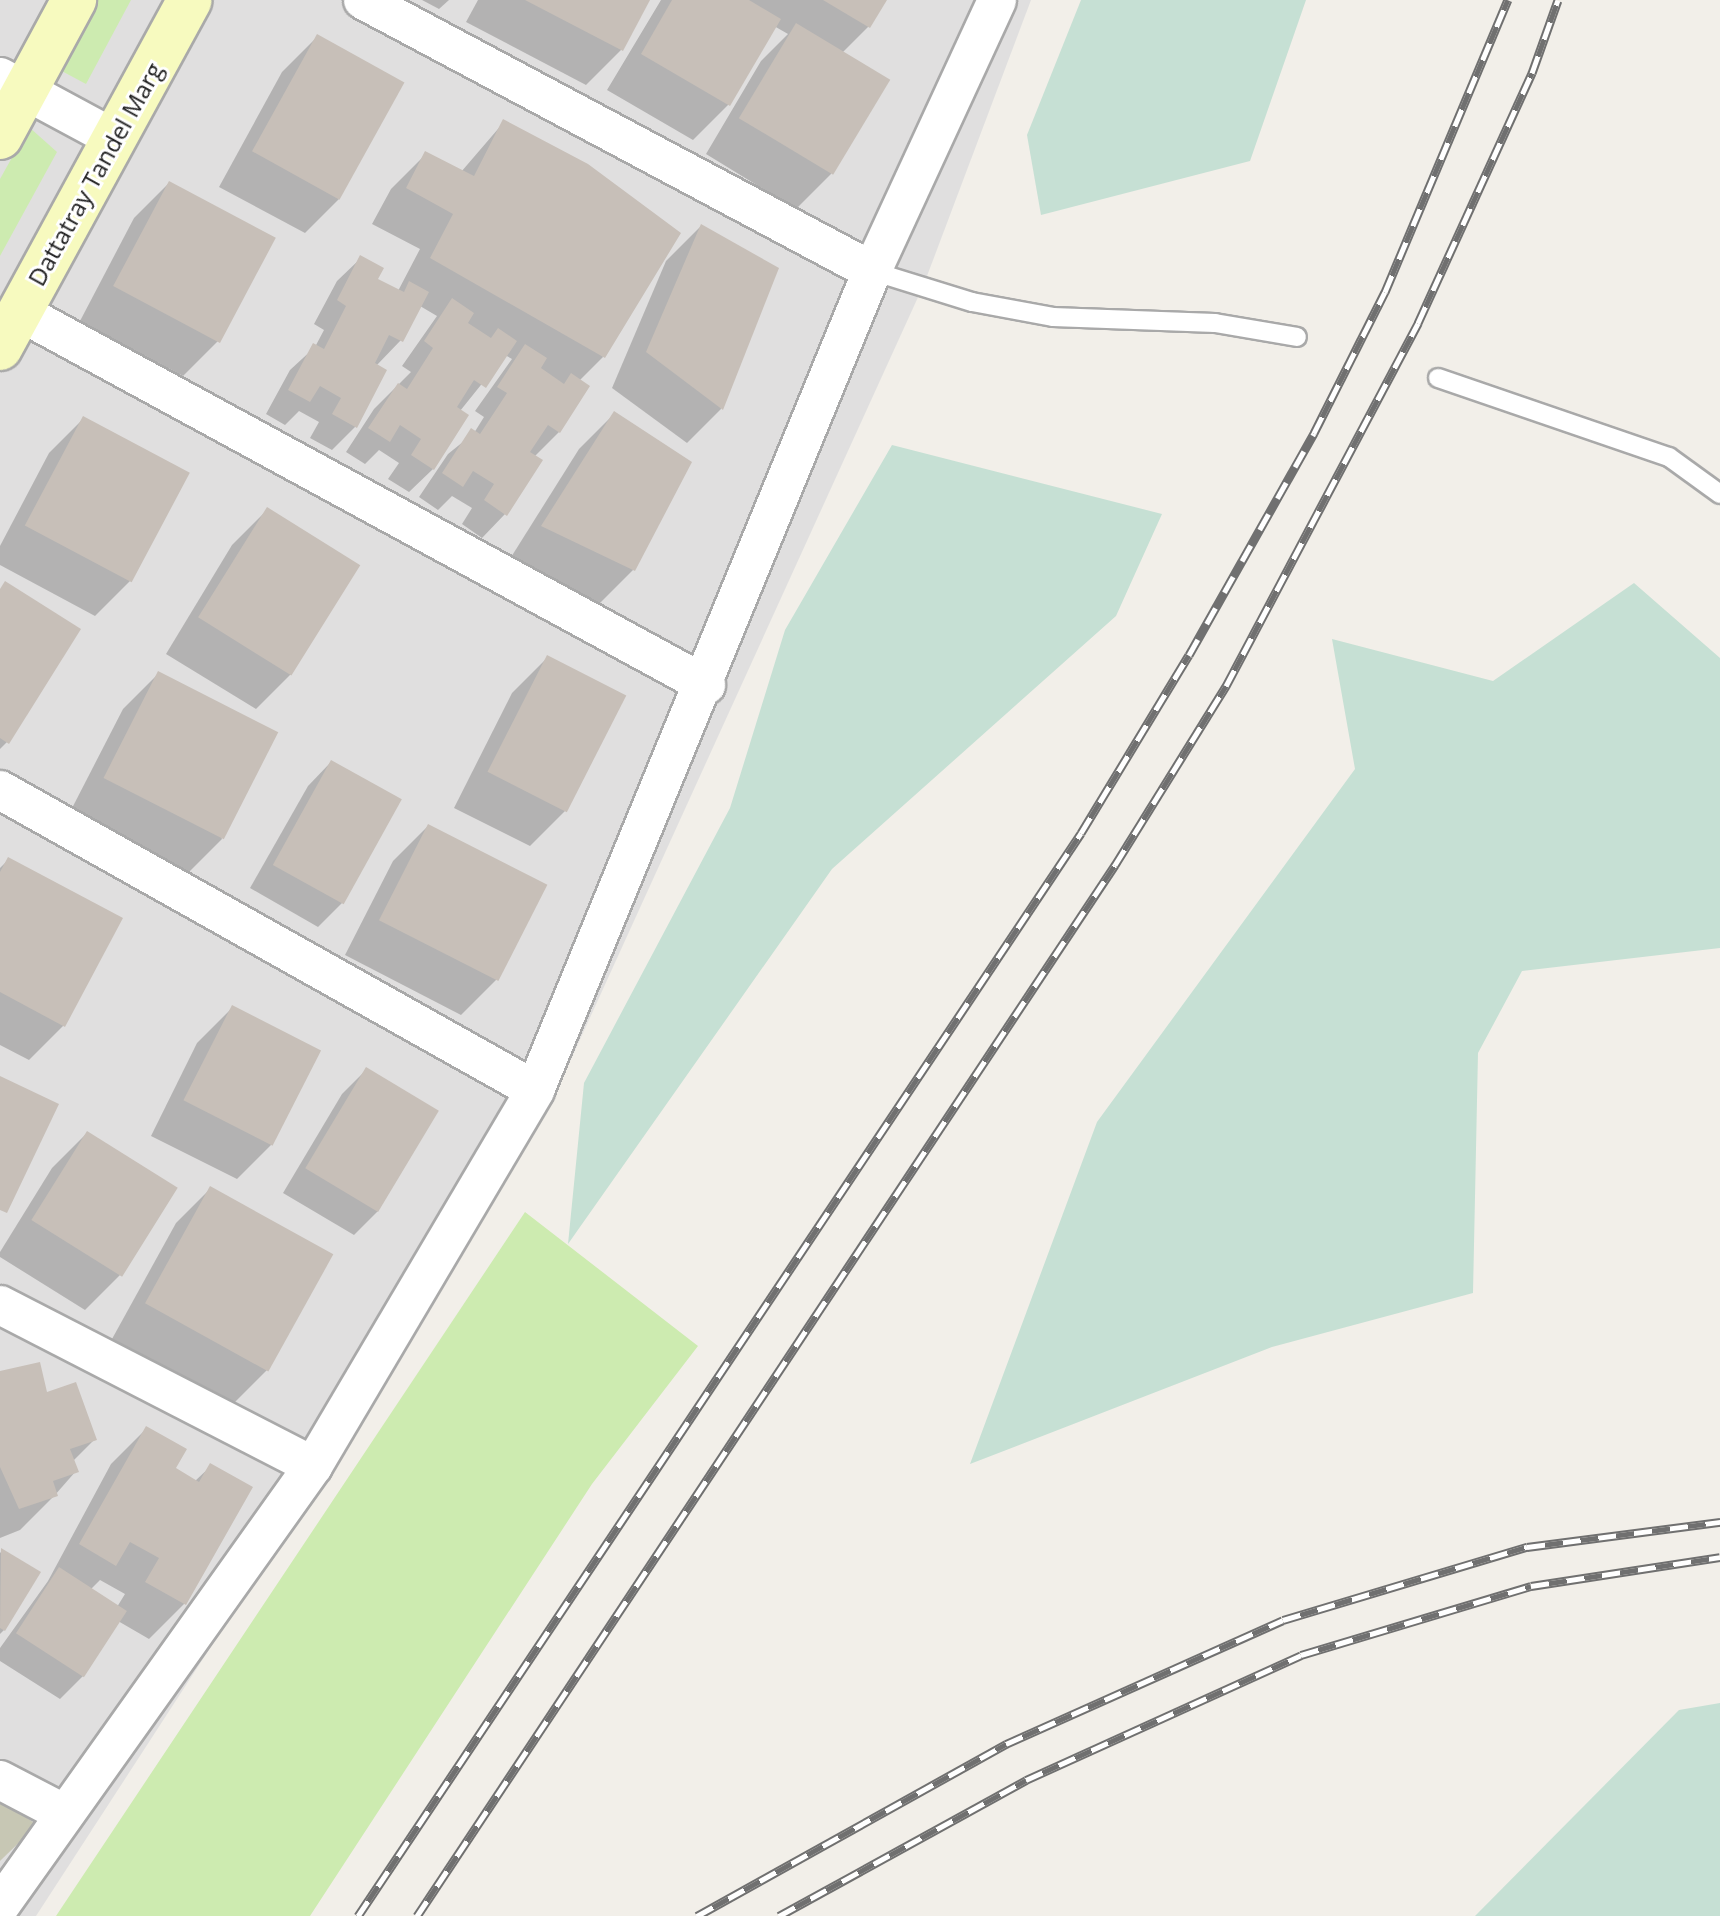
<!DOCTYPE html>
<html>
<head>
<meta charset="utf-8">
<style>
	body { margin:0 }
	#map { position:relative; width:1720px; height:1916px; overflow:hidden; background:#f2efe9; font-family:"Open Sans",sans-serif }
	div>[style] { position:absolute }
	.residential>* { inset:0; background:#e0dfdf }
	.construction>* { inset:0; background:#c7c7b4 }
	.grass>* { inset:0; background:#cdebb0 }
	.wetland>* { inset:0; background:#c6e0d4 }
	.shadow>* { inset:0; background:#0003 }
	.building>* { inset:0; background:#c7bfb8; transform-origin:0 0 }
	.roads { filter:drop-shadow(2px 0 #a9a9a9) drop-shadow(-2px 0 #a9a9a9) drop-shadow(0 2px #a9a9a9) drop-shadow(0 -2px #a9a9a9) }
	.lane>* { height:18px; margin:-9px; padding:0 9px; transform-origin:9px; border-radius:9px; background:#fff }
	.street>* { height:38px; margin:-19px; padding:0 19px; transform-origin:19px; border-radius:19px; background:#fff }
	.secondary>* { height:44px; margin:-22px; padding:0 22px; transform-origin:22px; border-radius:22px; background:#f7fabf }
	.rail>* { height:9px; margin-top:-4.5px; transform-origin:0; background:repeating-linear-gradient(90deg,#fff 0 18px,#707070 0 36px); box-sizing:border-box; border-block:2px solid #707070 }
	span { translate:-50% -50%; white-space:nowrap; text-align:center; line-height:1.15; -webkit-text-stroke:6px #fff; paint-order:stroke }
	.street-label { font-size:24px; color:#222 }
</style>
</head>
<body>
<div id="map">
	<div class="residential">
		<i style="clip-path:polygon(0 0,1031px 0,924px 284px,552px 1101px,325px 1471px,36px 1916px,0 1916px)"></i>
	</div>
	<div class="construction">
		<i style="clip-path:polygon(0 1799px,37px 1825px,0 1861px)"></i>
	</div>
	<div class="grass">
		<i style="clip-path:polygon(96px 0,131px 0,86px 84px,58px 69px)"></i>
		<i style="clip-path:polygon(29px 127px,57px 152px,0 256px,0 179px)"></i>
		<i style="clip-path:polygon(525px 1212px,698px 1346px,592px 1484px,310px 1916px,56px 1916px)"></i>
	</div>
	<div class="wetland">
		<i style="clip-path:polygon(1081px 0,1306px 0,1250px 161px,1041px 215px,1027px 135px)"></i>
		<i style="clip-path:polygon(892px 445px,1162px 514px,1116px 616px,832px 869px,568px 1244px,584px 1083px,730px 808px,785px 630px)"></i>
		<i style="clip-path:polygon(1634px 583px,1720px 658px,1720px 948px,1522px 971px,1478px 1053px,1473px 1293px,1272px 1347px,970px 1464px,1097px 1122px,1355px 769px,1332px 639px,1493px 681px)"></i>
		<i style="clip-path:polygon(1720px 1703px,1720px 1916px,1475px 1916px,1679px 1710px)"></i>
	</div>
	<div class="shadow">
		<i style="clip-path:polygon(422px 0,449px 0,439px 9px)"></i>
		<i style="clip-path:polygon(478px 0,648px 0,621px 50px,586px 85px,466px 22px)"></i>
		<i style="clip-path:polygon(661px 0,884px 0,868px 27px,842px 53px,831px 174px,796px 209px,706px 154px,761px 61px,788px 34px,774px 26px,728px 105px,693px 140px,607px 90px)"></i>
		<i style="clip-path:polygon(317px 37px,340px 198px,305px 233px,219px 187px,282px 72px)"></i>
		<i style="clip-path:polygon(504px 122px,603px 357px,579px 381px,559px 432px,534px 457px,505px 514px,482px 538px,462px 524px,472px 508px,452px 496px,438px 510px,419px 497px,448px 454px,474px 433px,484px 417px,475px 411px,512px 359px,505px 355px,460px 411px,433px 469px,409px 492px,388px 479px,399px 463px,379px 450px,365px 464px,346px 452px,374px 409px,411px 372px,402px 366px,437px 316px,420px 306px,401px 340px,376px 366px,355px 427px,332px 450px,310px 438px,319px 422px,299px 411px,285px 425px,266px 414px,290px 370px,315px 347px,324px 330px,314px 324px,337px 281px,361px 258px,376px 280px,398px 291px,420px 249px,372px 224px,391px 189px,426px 154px,461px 172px)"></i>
		<i style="clip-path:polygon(169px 183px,274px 239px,218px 341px,183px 376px,80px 321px,134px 218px)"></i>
		<i style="clip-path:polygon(701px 226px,721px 409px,687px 443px,612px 388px,666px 261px)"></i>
		<i style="clip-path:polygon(614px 414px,633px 570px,598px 605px,508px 562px,579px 449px)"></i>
		<i style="clip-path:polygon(84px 418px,130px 581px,95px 616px,0 565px,0 546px,49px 453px)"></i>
		<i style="clip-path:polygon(267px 510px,291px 674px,256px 709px,166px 654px,232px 545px)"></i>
		<i style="clip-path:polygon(0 589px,7px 742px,0 749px)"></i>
		<i style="clip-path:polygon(547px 658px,565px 811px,530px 846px,454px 808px,512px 693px)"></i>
		<i style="clip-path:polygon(158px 674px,222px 839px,187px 874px,69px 814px,123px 709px)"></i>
		<i style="clip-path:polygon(331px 762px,342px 903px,318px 927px,250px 888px,308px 786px)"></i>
		<i style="clip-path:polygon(428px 826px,545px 886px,496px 980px,461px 1015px,345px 955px,393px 861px)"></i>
		<i style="clip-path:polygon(9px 859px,64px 1025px,29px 1060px,0 1045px,0 868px)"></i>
		<i style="clip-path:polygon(232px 1008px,272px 1144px,237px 1179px,151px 1136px,197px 1043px)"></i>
		<i style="clip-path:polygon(366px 1070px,378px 1211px,354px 1235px,283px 1193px,342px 1094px)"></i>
		<i style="clip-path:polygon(87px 1133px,120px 1275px,85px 1310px,0 1257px,0 1252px,52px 1168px)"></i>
		<i style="clip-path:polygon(211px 1188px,267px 1370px,232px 1405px,112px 1339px,176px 1223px)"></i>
		<i style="clip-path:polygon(0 1373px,46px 1395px,95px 1439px,73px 1461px,76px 1471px,55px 1495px,20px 1530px,0 1538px)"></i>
		<i style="clip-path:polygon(evenodd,146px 1429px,173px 1469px,195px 1481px,211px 1466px,250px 1488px,184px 1604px,149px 1639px,118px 1621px,83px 1676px,60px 1699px,0 1661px,0 1648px,48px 1581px,111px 1464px,146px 1429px,100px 1580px,125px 1594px,117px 1607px,90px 1590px,100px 1580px)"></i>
		<i style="clip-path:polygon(2px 1551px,4px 1630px,0 1634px,0 1553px)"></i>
	</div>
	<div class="building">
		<i style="clip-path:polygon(525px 0,650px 0,623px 51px)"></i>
		<i style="clip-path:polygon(672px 0,749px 0,781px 19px,730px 106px,641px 54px)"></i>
		<i style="clip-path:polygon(823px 0,887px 0,870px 28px)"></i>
		<i style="left:796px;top:23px;width:110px;height:111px;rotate:31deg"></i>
		<i style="left:317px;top:34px;width:100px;height:134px;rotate:29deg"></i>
		<i style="clip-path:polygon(503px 119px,588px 164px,681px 233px,605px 358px,430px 258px,453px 214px,406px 188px,425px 151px,474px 176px)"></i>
		<i style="left:169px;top:181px;width:121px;height:119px;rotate:28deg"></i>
		<i style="clip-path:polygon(701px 224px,779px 268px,723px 410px,646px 352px)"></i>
		<i style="clip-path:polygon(360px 255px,384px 268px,378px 279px,404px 292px,409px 281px,429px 292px,403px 342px,389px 335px,375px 363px,387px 370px,357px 428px,332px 414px,341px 398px,320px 386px,310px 402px,288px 390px,313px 343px,324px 349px,346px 306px,337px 300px)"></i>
		<i style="clip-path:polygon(452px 298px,474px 313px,468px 323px,491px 338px,498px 328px,517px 341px,486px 388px,474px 380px,457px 407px,469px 415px,434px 470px,411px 455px,421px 439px,400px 425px,390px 442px,368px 428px,398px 383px,407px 389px,433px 348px,424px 341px)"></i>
		<i style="clip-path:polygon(525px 344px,547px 358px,541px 368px,564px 384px,571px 373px,590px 386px,560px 433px,548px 425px,530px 452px,543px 460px,507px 516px,484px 500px,494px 484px,473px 471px,463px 487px,442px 473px,471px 428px,480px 434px,507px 393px,497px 387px)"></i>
		<i style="clip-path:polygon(614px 411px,692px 462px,635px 571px,541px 526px)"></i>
		<i style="left:83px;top:416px;width:121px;height:124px;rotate:28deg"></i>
		<i style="left:267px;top:507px;width:110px;height:130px;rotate:32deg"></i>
		<i style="clip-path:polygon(5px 581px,81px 629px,9px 744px,0 738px,0 589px)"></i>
		<i style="left:547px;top:655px;width:89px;height:131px;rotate:27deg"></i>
		<i style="left:158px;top:671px;width:135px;height:120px;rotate:27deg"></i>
		<i style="left:331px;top:760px;width:81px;height:120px;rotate:29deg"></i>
		<i style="left:428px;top:824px;width:134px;height:108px;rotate:27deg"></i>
		<i style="clip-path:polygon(8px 857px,123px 918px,65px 1027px,0 992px,0 872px)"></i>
		<i style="left:232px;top:1005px;width:100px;height:107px;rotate:27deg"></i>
		<i style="left:366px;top:1067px;width:85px;height:118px;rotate:31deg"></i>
		<i style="clip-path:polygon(0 1076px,59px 1104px,7px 1213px,0 1210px)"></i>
		<i style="left:87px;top:1131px;width:107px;height:105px;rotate:32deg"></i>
		<i style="left:210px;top:1186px;width:141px;height:134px;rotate:29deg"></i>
		<i style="clip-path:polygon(40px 1362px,47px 1392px,76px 1382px,97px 1440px,70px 1449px,79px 1472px,53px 1481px,58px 1496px,19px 1509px,0 1467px,0 1371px)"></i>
		<i style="clip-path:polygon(146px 1426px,187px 1449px,176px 1468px,199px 1482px,210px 1463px,253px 1487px,186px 1605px,145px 1582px,159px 1558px,130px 1542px,116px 1566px,79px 1544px)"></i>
		<i style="clip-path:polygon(1px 1548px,41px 1572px,5px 1631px,0 1628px)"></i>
		<i style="left:59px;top:1567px;width:81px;height:79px;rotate:33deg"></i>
	</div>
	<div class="roads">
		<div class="lane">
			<i style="left:872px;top:271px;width:105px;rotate:17.2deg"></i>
			<i style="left:972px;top:302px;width:82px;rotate:10.5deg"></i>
			<i style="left:1053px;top:317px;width:162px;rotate:2.1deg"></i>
			<i style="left:1215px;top:323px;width:83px;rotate:9.7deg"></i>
			<i style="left:1438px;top:378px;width:244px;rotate:18.9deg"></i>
			<i style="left:1669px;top:457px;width:63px;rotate:36deg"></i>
		</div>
		<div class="street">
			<i style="left:363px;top:0;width:577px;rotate:28.03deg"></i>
			<i style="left:0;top:77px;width:131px;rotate:28.3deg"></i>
			<i style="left:20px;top:312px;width:781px;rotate:28.53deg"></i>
			<i style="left:0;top:790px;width:613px;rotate:29.28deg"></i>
			<i style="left:0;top:1305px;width:352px;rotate:27.2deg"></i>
			<i style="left:0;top:1780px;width:71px;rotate:27.6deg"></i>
			<i style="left:0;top:1906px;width:540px;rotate:-54.57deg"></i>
			<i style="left:313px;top:1466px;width:437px;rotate:-59.4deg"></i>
			<i style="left:535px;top:1090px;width:886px;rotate:-67.63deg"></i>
			<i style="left:872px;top:271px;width:298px;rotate:-65.2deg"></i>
		</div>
		<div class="secondary">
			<i style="left:0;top:137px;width:156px;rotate:-61.6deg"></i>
			<i style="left:0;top:348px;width:396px;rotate:-61.4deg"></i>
		</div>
	</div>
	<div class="rail">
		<i style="left:358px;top:1916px;width:1302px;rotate:-56.27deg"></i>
		<i style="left:1081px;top:833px;width:208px;rotate:-58.8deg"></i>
		<i style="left:1189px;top:655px;width:255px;rotate:-60.6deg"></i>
		<i style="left:1314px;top:433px;width:158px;rotate:-63.3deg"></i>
		<i style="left:1385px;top:292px;width:317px;rotate:-67.2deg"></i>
		<i style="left:417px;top:1916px;width:1262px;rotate:-56.41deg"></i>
		<i style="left:1115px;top:865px;width:211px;rotate:-58.2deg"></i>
		<i style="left:1226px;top:686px;width:411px;rotate:-62.1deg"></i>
		<i style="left:1418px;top:323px;width:275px;rotate:-65.5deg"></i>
		<i style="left:1532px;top:73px;width:77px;rotate:-70.4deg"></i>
		<i style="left:697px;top:1916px;width:354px;rotate:-29.1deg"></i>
		<i style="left:1006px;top:1744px;width:303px;rotate:-24.1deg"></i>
		<i style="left:1283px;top:1620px;width:255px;rotate:-16.7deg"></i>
		<i style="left:1527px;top:1547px;width:195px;rotate:-7.4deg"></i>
		<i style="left:779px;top:1916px;width:282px;rotate:-28.8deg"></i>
		<i style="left:1026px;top:1780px;width:302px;rotate:-24.4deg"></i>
		<i style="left:1301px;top:1655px;width:240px;rotate:-16.7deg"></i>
		<i style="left:1531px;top:1586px;width:191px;rotate:-8.7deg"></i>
	</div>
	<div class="street-label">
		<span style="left:95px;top:174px;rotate:-61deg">Dattatray Tandel Marg</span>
	</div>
</div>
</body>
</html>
